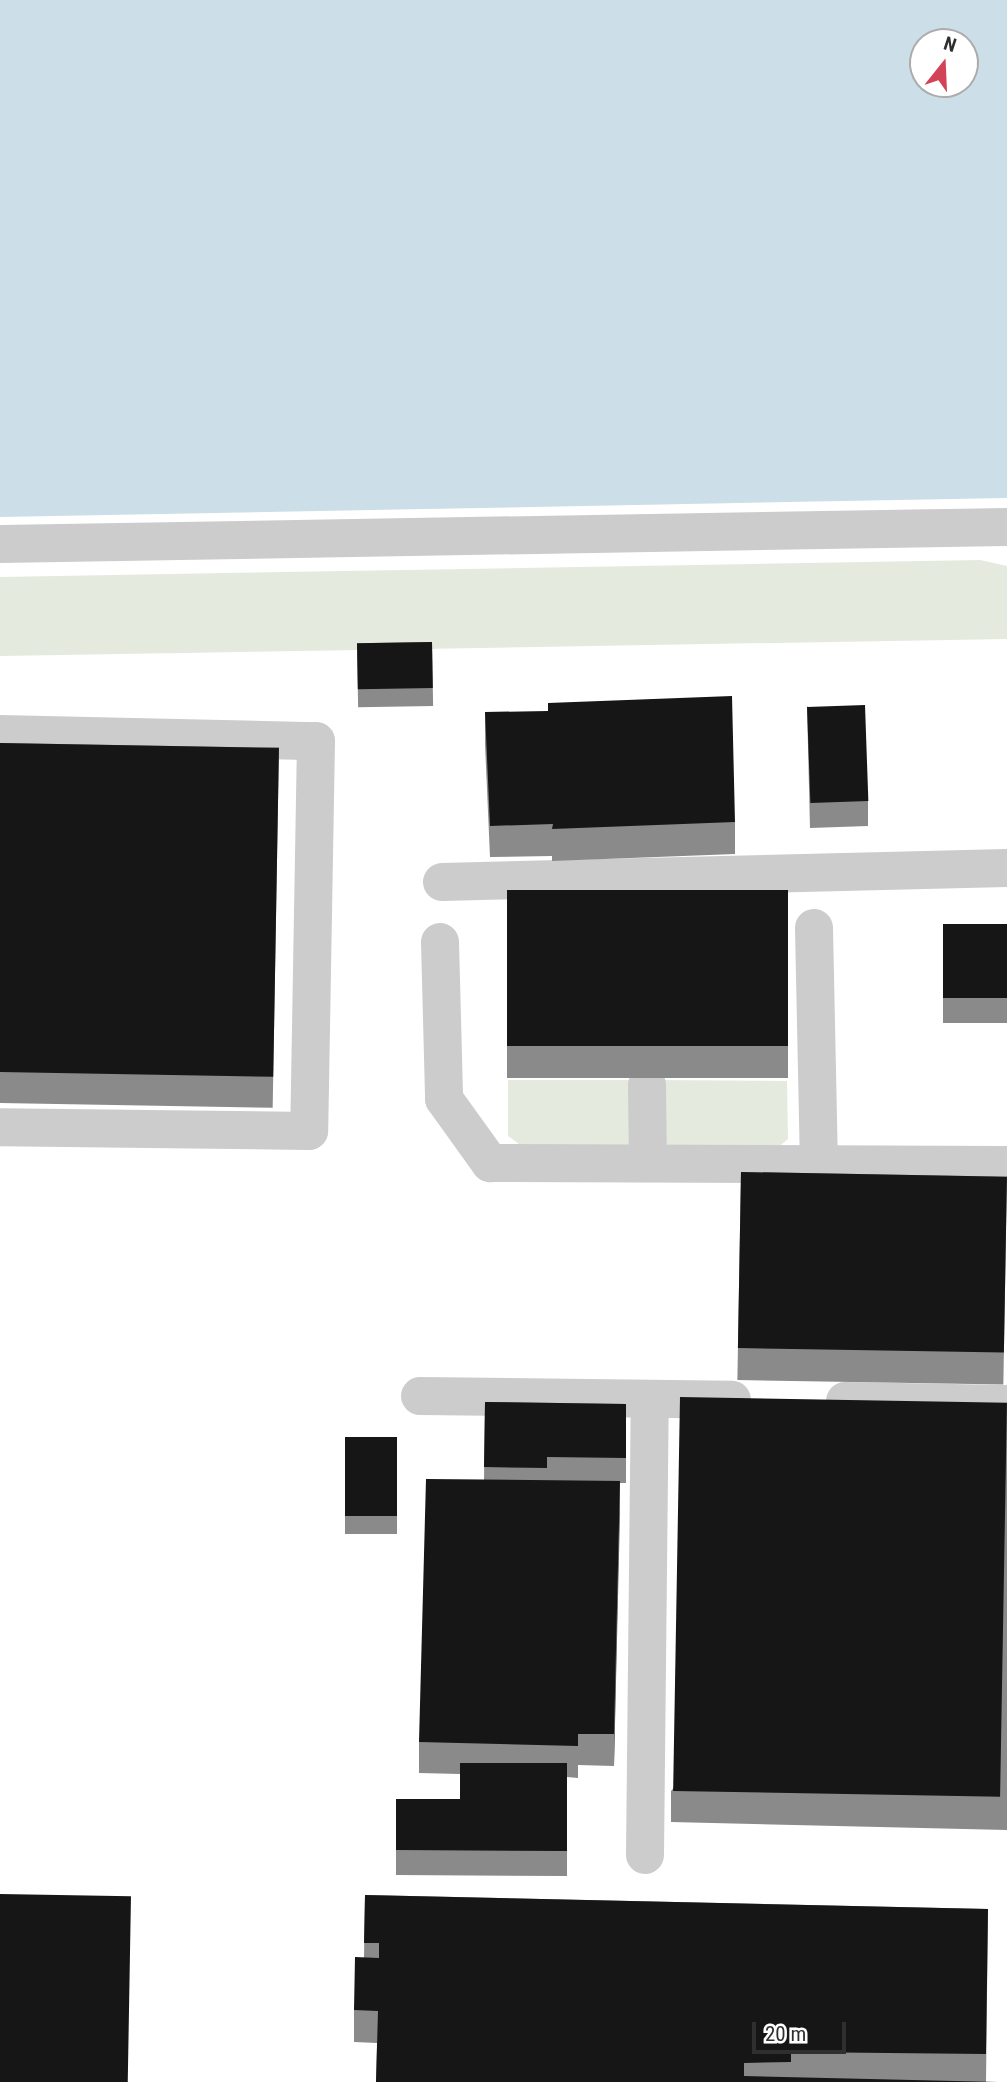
<!DOCTYPE html>
<html>
<head>
<meta charset="utf-8">
<style>
	body { margin:0 }
	#map { position:relative; width:1007px; height:2082px; overflow:hidden; background:#fff; font-family:"Roboto Condensed",sans-serif }
	div>[style] { position:absolute }
	.green>* { inset:0; background:#e5eade }
	.water>* { inset:0; background:#ccdfe8 }
	.minor>* { height:38px; margin:-19px; padding:0 19px; transform-origin:19px; border-radius:19px; background:#ccc }
	.wall>* { inset:0; background:#8a8a8a; transform-origin:0 0 }
	.shaded-wall>* { inset:0; background:#5c5c5c }
	.building>* { inset:0; background:#161616; transform-origin:0 0 }
	span { translate:-50% -50%; white-space:nowrap; text-align:center; line-height:1.15; -webkit-text-stroke:7px #fff; paint-order:stroke }
	.north { position:absolute; left:909px; top:28px; width:70px; height:70px; box-sizing:border-box; background:#fff; border:2px solid #acacac; border-radius:50%; rotate:18deg; font-size:19px; font-weight:700; line-height:28px; text-align:center; color:#2f2f2f }
	.north::after { content:''; display:block; margin:auto; width:24px; height:32px; background:#d34357; clip-path:polygon(50% 0,100% 100%,50% 72%,0 100%) }
	.scale { position:absolute; left:752px; top:2022px; width:94px; height:32px; box-sizing:border-box; border:4px solid #2f2f2f; border-top:0; padding-left:9px; font-size:21px; line-height:24px; white-space:nowrap; color:#2f2f2f; -webkit-text-stroke:5px #fff; paint-order:stroke }
</style>
</head>
<body>
<div id="map">
	<div class="green">
		<i style="clip-path:polygon(980px 560px,1007px 566px,1007px 639px,0 656px,0 577px)"></i>
		<i style="clip-path:polygon(508px 1080px,639px 1080px,639px 1152px,530px 1152px,508px 1136px)"></i>
		<i style="clip-path:polygon(656px 1080px,787px 1081px,788px 1139px,771px 1153px,657px 1152px)"></i>
	</div>
	<div class="water">
		<i style="clip-path:polygon(evenodd,0 0,1007px 0,1007px 498px,0 517px,0 0,923px 42px,965px 42px,965px 84px,923px 84px,923px 42px)"></i>
	</div>
	<div class="minor">
		<i style="left:0;top:544px;width:1007px;rotate:-0.97deg"></i>
		<i style="left:0;top:734px;width:316px;rotate:1.3deg"></i>
		<i style="left:316px;top:741px;width:390px;rotate:91deg"></i>
		<i style="left:309px;top:1131px;width:309px;rotate:-179.3deg"></i>
		<i style="left:442px;top:882px;width:565px;rotate:-1.42deg"></i>
		<i style="left:814px;top:928px;width:236px;rotate:88.8deg"></i>
		<i style="left:440px;top:942px;width:157px;rotate:88.5deg"></i>
		<i style="left:444px;top:1099px;width:79px;rotate:54.3deg"></i>
		<i style="left:490px;top:1163px;width:517px;rotate:0.22deg"></i>
		<i style="left:647px;top:1085px;width:78px;rotate:89.3deg"></i>
		<i style="left:420px;top:1396px;width:312px;rotate:0.7deg"></i>
		<i style="left:845px;top:1401px;width:162px;rotate:1.1deg"></i>
		<i style="left:645px;top:1855px;width:456px;rotate:-89.4deg"></i>
	</div>
	<div class="wall">
		<i style="left:432px;top:642px;width:64px;height:75px;rotate:89deg"></i>
		<i style="clip-path:polygon(807px 706px,868px 801px,868px 826px,810px 828px)"></i>
		<i style="clip-path:polygon(485px 712px,735px 822px,735px 854px,552px 861px,552px 856px,490px 857px,485px 744px)"></i>
		<i style="left:0;top:743px;width:279px;height:360px;rotate:1deg"></i>
		<i style="left:788px;top:890px;width:188px;height:281px;rotate:90deg"></i>
		<i style="left:1007px;top:924px;width:99px;height:64px;rotate:90deg"></i>
		<i style="left:741px;top:1172px;width:266px;height:208px;rotate:1deg"></i>
		<i style="clip-path:polygon(485px 1402px,626px 1404px,626px 1483px,620px 1483px,614px 1766px,578px 1765px,578px 1778px,567px 1777px,567px 1876px,396px 1875px,396px 1799px,460px 1799px,460px 1774px,419px 1773px,419px 1742px,484px 1480px)"></i>
		<i style="clip-path:polygon(1007px 1405px,1007px 1830px,671px 1822px,671px 1791px)"></i>
		<i style="left:345px;top:1437px;width:52px;height:97px"></i>
		<i style="clip-path:polygon(365px 1895px,988px 1909px,986px 2082px,376px 2082px,377px 2043px,354px 2042px,354px 2010px,364px 1958px)"></i>
	</div>
	<div class="shaded-wall">
		<i style="clip-path:polygon(620px 1481px,620px 1513px,614px 1766px,614px 1734px)"></i>
	</div>
	<div class="building">
		<i style="left:432px;top:642px;width:46px;height:75px;rotate:89deg"></i>
		<i style="clip-path:polygon(732px 696px,735px 822px,552px 829px,553px 824px,490px 826px,485px 712px,548px 711px,548px 703px)"></i>
		<i style="left:865px;top:705px;width:96px;height:58px;rotate:88deg"></i>
		<i style="left:0;top:743px;width:279px;height:329px;rotate:1deg"></i>
		<i style="left:788px;top:890px;width:156px;height:281px;rotate:90deg"></i>
		<i style="left:1007px;top:924px;width:74px;height:64px;rotate:90deg"></i>
		<i style="left:741px;top:1172px;width:266px;height:176px;rotate:1deg"></i>
		<i style="left:680px;top:1397px;width:327px;height:394px;rotate:1deg"></i>
		<i style="clip-path:polygon(485px 1402px,626px 1404px,626px 1458px,547px 1457px,547px 1468px,484px 1467px)"></i>
		<i style="left:345px;top:1437px;width:52px;height:79px"></i>
		<i style="clip-path:polygon(426px 1479px,620px 1481px,614px 1734px,578px 1734px,578px 1746px,419px 1742px)"></i>
		<i style="clip-path:polygon(460px 1763px,567px 1763px,567px 1851px,396px 1850px,396px 1799px,460px 1799px)"></i>
		<i style="left:0;top:1894px;width:131px;height:188px;rotate:1deg"></i>
		<i style="clip-path:polygon(365px 1895px,988px 1909px,986px 2054px,791px 2052px,791px 2062px,744px 2063px,744px 2076px,998px 2082px,376px 2082px,378px 2011px,354px 2010px,355px 1957px,379px 1958px,379px 1943px,364px 1943px)"></i>
	</div>
	<div class="north">N</div>
	<div class="scale">20 m</div>
</div>
</body>
</html>
